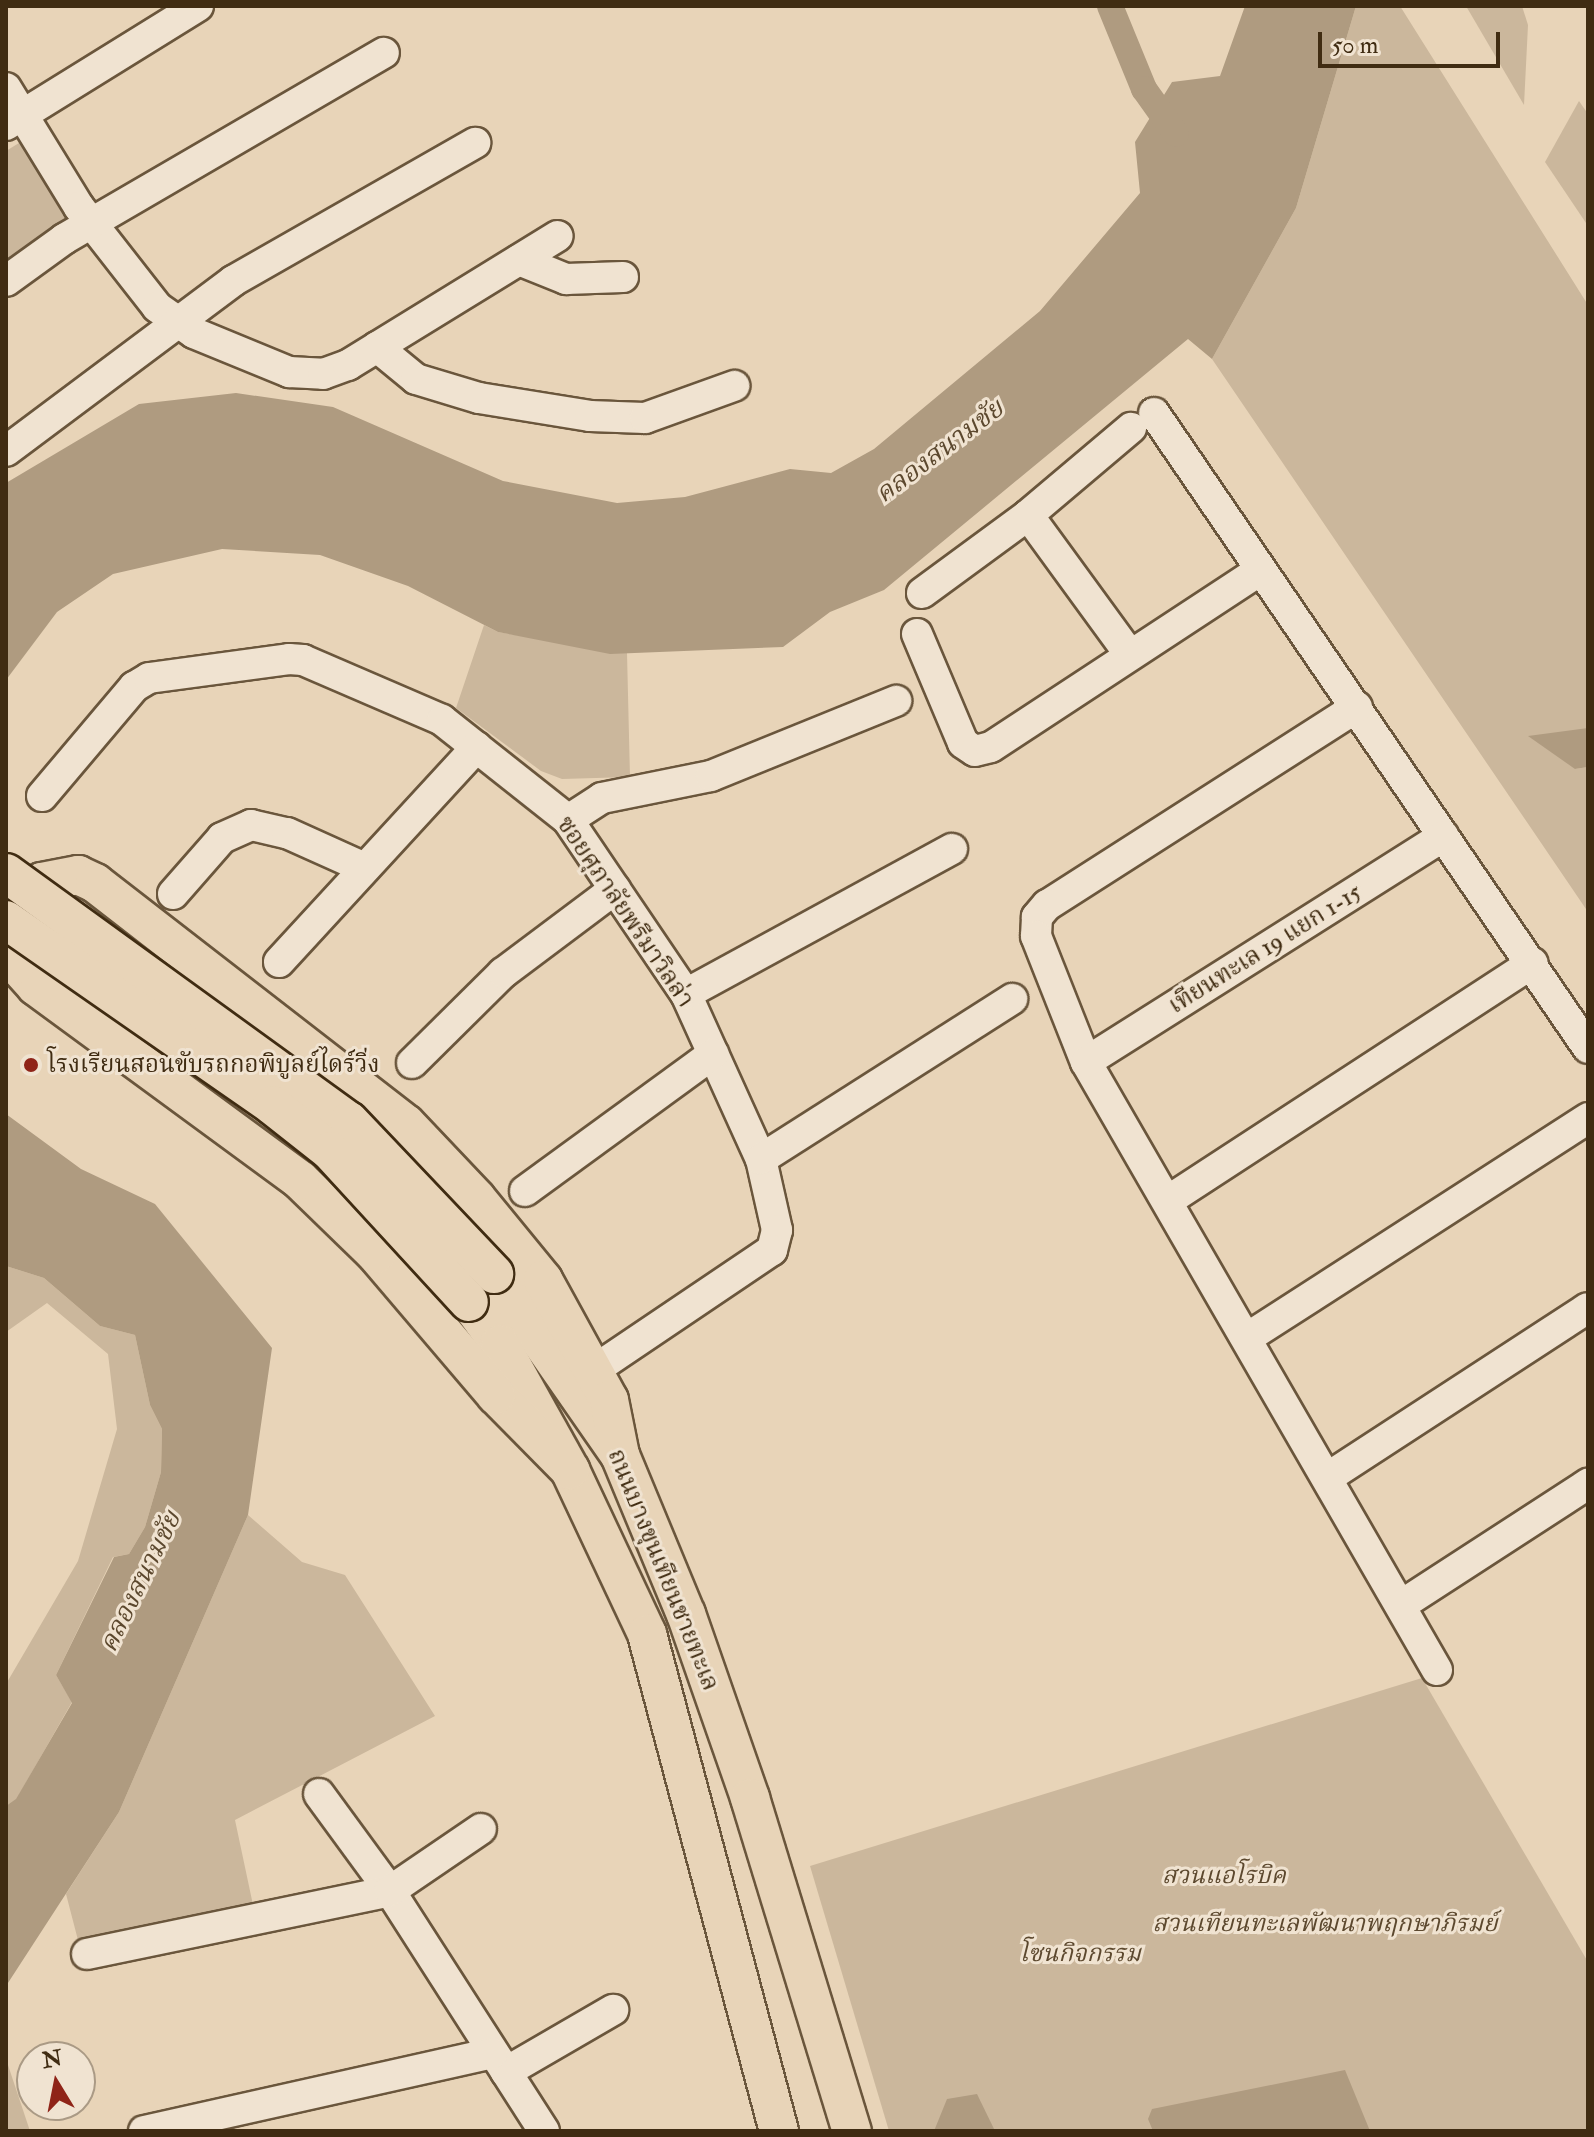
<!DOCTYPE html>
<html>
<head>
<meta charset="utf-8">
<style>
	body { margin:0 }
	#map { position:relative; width:1594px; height:2137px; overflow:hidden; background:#e8d4b8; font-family:"IM FELL Double Pica","Noto Serif Thai",serif }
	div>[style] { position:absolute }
	.green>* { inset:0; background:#cbb79c }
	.water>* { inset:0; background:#af9b80 }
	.canal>* { height:26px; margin:-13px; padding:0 13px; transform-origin:13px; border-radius:13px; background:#af9b80 }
	.roads { filter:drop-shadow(2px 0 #6a563c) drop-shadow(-2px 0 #6a563c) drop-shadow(0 2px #6a563c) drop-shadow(0 -2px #6a563c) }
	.minor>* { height:30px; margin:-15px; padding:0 15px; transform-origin:15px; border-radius:15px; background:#f0e3d1 }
	.major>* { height:38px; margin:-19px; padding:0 19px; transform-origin:19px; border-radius:19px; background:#e8d4b8 }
	.bridges { filter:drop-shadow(2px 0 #402c12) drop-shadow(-2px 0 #402c12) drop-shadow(0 2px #402c12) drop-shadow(0 -2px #402c12) }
	.major-bridge>* { height:38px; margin:-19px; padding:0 19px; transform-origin:19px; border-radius:19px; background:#e8d4b8 }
	.dots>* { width:22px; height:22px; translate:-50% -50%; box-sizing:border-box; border:4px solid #f0e3d1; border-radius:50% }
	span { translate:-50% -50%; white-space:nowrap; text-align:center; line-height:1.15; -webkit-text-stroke:6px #f0e3d1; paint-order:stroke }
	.street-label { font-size:24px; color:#402c12 }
	.poi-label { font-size:24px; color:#402c12 }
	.left { translate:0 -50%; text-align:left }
	.park-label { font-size:24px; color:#5c482e; font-style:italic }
	.water-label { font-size:26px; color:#5c482e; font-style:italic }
	.frame { position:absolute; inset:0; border:8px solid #402c12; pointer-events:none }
	.north { position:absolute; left:16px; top:2041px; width:80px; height:80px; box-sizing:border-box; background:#f0e3d1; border:2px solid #aa9a85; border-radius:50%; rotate:350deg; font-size:22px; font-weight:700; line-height:32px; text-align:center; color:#402c12 }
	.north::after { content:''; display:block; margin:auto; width:28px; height:36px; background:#8f2418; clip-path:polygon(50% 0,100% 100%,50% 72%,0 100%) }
	.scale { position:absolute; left:1318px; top:32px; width:182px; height:36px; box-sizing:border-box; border:4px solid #402c12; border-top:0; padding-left:10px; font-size:24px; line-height:28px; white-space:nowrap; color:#402c12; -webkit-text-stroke:6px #f0e3d1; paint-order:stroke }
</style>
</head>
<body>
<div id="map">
	<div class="green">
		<i style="clip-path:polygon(1356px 6px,1400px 6px,1588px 305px,1588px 728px,1583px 730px,1575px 769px,1588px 767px,1588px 912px,1212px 359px,1296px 208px)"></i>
		<i style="clip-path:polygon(1466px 6px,1522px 6px,1528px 25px,1524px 105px)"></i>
		<i style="clip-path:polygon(1579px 101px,1588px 114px,1588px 226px,1545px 162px)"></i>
		<i style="clip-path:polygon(19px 143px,74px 217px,6px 266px,6px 151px)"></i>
		<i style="clip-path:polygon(484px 625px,498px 632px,627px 653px,630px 777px,562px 779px,541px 771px,456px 708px)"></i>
		<i style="clip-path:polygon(6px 1266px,44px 1278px,100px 1326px,135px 1335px,150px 1405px,162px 1429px,161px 1472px,145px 1527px,129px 1554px,113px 1557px,56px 1675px,72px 1702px,16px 1800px,6px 1806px,6px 1684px,78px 1561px,117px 1429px,108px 1354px,47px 1303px,6px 1332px)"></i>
		<i style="clip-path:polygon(248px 1515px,302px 1562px,345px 1575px,435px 1716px,235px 1820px,253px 1905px,79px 1944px,66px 1894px,119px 1812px)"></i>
		<i style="clip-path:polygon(1422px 1678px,1588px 1962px,1588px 2131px,889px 2131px,810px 1866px)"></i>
		<i style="clip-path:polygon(6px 2059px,30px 2131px,6px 2131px)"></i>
	</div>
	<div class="water">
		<i style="clip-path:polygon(1245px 6px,1356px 6px,1296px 208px,1212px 359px,1188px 339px,884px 590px,830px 612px,783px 647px,610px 654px,498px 632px,408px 586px,320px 555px,222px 549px,113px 574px,57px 612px,6px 680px,6px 483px,139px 404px,236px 393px,333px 407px,503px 481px,617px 503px,685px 497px,790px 469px,831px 473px,874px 449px,1040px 311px,1140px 193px,1135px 142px,1172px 82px,1220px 76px)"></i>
		<i style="clip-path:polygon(1588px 728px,1588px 767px,1575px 769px,1528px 736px)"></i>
		<i style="clip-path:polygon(6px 1114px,81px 1169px,155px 1204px,272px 1348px,248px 1515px,119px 1812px,6px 1986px,6px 1806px,16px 1799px,72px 1703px,56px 1675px,114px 1557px,129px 1554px,145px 1527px,161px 1472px,162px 1429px,150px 1405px,135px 1335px,100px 1326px,44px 1278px,6px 1266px)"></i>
		<i style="clip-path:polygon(1345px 2070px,1370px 2131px,1153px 2131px,1148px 2119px,1152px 2109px)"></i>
		<i style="clip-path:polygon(977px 2094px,995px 2131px,934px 2131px,947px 2099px)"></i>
	</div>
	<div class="canal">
		<i style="left:1110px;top:6px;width:90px;rotate:67.7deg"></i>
		<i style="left:1144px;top:89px;width:55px;rotate:54.6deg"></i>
	</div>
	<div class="roads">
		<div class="minor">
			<i style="left:6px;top:88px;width:140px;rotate:58.5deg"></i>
			<i style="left:79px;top:207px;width:127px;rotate:52deg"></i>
			<i style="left:157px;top:307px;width:45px;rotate:35.1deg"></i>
			<i style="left:194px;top:333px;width:103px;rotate:22.3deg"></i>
			<i style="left:289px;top:372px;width:34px;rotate:3deg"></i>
			<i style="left:323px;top:374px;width:27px;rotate:-20deg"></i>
			<i style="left:348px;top:365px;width:246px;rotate:-31.6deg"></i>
			<i style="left:6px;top:125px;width:226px;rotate:-31.8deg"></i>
			<i style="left:519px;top:260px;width:51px;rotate:22deg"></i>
			<i style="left:566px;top:279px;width:57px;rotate:-2deg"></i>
			<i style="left:6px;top:281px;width:72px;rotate:-35.9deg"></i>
			<i style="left:64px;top:239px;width:370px;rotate:-30.2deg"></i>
			<i style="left:377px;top:347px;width:50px;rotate:39.4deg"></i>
			<i style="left:416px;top:379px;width:66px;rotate:16.8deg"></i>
			<i style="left:479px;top:398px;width:112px;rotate:9.2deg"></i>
			<i style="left:590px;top:416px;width:55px;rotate:2.1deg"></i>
			<i style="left:645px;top:418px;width:95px;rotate:-19.8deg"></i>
			<i style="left:1154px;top:413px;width:769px;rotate:55.65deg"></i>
			<i style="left:6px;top:451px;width:284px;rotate:-36.8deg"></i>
			<i style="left:233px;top:281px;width:279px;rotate:-29.7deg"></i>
			<i style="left:1028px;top:515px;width:173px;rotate:53.9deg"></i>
			<i style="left:922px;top:593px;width:132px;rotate:-36.3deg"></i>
			<i style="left:1028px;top:515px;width:135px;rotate:-40.2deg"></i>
			<i style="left:917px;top:634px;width:118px;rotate:67.1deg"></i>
			<i style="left:963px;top:743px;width:14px;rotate:34deg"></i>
			<i style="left:975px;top:751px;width:16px;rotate:-14deg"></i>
			<i style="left:991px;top:747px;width:322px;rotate:-33.3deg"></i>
			<i style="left:1357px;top:707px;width:368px;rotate:147.4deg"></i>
			<i style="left:1047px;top:905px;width:16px;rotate:130deg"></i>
			<i style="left:1037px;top:917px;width:19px;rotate:93deg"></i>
			<i style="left:1036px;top:936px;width:136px;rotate:68.4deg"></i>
			<i style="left:1086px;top:1062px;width:702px;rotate:60deg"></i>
			<i style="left:42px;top:796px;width:143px;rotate:-49.8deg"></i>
			<i style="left:134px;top:687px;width:17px;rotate:-31deg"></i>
			<i style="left:149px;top:678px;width:141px;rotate:-7.7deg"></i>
			<i style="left:289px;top:659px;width:14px;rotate:4deg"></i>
			<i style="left:303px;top:660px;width:151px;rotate:23.3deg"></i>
			<i style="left:442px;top:720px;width:161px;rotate:38.4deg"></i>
			<i style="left:568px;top:820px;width:210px;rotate:55.9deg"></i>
			<i style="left:686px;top:994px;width:181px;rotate:65.6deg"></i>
			<i style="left:761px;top:1159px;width:73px;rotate:77.3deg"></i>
			<i style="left:777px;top:1230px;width:21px;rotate:104deg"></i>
			<i style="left:772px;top:1250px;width:215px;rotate:146deg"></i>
			<i style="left:568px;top:820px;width:40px;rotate:-32.9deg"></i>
			<i style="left:602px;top:798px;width:111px;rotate:-11.4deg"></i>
			<i style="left:711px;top:776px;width:200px;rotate:-22.1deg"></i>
			<i style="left:173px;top:894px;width:74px;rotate:-48.8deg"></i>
			<i style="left:222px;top:838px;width:32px;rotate:-24deg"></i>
			<i style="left:251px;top:825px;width:37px;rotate:13deg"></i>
			<i style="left:287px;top:833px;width:85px;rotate:24.2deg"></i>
			<i style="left:279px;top:962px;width:292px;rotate:-47.4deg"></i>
			<i style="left:686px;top:994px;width:303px;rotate:-28.6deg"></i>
			<i style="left:1086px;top:1062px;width:423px;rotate:-32.3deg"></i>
			<i style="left:412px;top:1063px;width:128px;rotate:-44.7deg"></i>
			<i style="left:503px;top:973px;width:140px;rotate:-36.9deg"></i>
			<i style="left:761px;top:1159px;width:298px;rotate:-32.5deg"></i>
			<i style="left:525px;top:1191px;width:233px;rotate:-36.1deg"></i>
			<i style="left:1169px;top:1200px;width:434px;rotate:-33.1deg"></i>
			<i style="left:1247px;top:1338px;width:406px;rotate:-32.8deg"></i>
			<i style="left:1327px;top:1478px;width:311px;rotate:-33.1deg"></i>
			<i style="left:1403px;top:1604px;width:221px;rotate:-33deg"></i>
			<i style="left:319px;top:1794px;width:120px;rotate:53.8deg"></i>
			<i style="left:390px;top:1891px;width:285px;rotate:57.3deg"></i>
			<i style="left:87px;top:1954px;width:309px;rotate:-11.7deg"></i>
			<i style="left:390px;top:1891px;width:110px;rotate:-34.3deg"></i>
			<i style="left:506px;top:2072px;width:124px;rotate:-30.1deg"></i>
			<i style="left:144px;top:2131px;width:357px;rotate:-12.6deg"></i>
		</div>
		<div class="major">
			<i style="left:494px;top:1274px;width:221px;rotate:55.2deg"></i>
			<i style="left:620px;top:1455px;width:172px;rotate:67.5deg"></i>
			<i style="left:686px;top:1614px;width:195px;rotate:70.8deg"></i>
			<i style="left:750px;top:1798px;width:348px;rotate:73deg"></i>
			<i style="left:469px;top:1302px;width:52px;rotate:53.6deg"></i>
			<i style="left:500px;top:1344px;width:144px;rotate:60.9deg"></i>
			<i style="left:570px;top:1470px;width:181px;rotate:64.8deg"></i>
			<i style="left:647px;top:1634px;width:514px;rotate:75.13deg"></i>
			<i style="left:570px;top:1470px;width:105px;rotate:-134.6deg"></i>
			<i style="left:496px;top:1395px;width:185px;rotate:-130.4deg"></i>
			<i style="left:376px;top:1254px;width:106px;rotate:-135.8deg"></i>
			<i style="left:300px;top:1180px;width:328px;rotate:-143.7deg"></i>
			<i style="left:36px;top:986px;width:30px;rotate:-132deg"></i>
			<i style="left:16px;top:964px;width:21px;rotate:-109deg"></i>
			<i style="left:9px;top:944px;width:38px;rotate:-79deg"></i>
			<i style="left:16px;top:907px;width:19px;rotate:-54deg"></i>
			<i style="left:27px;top:892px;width:18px;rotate:-34deg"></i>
			<i style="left:42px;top:882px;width:37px;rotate:-11deg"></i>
			<i style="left:78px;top:875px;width:19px;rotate:25deg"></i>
			<i style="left:95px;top:883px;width:393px;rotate:37.8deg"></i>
			<i style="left:406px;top:1124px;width:102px;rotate:46.6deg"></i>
			<i style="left:476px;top:1198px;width:106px;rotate:50.7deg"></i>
			<i style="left:543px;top:1280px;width:137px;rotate:61.2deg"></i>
			<i style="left:609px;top:1400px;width:56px;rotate:78.7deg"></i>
		</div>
	</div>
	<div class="bridges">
		<div class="major-bridge">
			<i style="left:6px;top:873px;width:423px;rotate:35.9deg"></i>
			<i style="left:349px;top:1121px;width:211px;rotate:46.5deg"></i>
			<i style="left:6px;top:920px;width:324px;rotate:34.8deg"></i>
			<i style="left:272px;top:1105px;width:74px;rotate:38.4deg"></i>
			<i style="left:330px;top:1151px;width:205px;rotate:47.4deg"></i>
		</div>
	</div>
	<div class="dots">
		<i style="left:31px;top:1065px;background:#8f2418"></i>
	</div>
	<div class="street-label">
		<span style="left:625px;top:912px;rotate:56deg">ซอยศุภาลัยพรีมาวิลล่า</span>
		<span style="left:1265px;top:949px;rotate:-32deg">เทียนทะเล 19 แยก 1-15</span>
		<span style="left:663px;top:1570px;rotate:68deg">ถนนบางขุนเทียนชายทะเล</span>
	</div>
	<div class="poi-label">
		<span class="left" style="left:47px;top:1065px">โรงเรียนสอนขับรถกอพิบูลย์ไดร์วิ่ง</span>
	</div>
	<div class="park-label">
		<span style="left:1224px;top:1876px">สวนแอโรบิค</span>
		<span style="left:1325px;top:1924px">สวนเทียนทะเลพัฒนาพฤกษาภิรมย์</span>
		<span style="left:1080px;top:1954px">โซนกิจกรรม</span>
	</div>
	<div class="water-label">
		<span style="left:940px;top:452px;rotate:-37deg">คลองสนามชัย</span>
		<span style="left:141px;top:1582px;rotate:-64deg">คลองสนามชัย</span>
	</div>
	<div class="frame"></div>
	<div class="north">N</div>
	<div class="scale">50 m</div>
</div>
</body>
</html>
